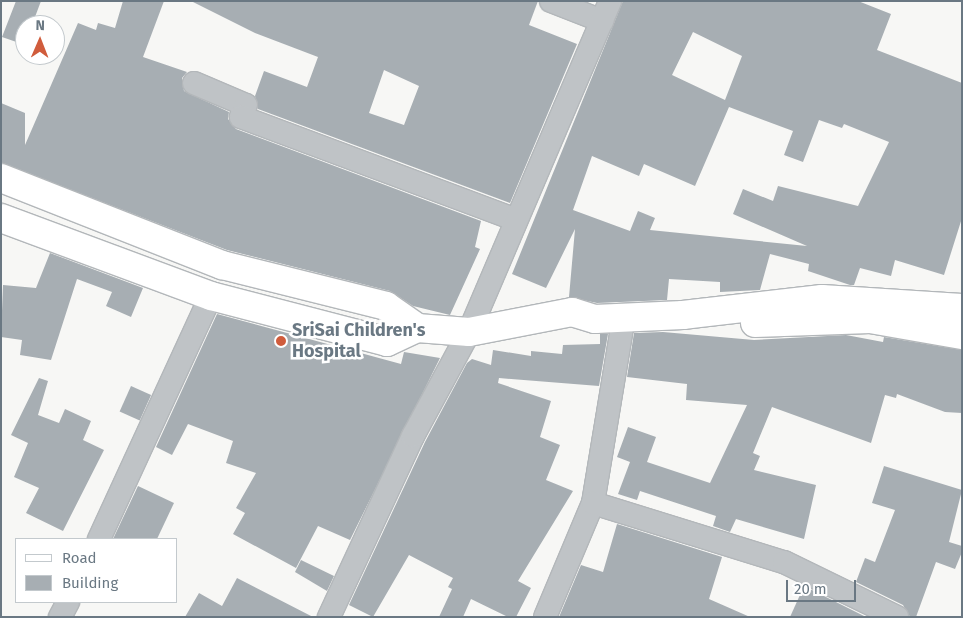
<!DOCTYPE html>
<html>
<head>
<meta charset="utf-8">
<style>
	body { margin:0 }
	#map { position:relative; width:963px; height:618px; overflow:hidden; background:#f7f7f5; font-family:"Fira Sans",sans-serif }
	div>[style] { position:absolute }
	.building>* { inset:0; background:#a7aeb3; transform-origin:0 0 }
	.roads { filter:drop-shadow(1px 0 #b3b7ba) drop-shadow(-1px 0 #b3b7ba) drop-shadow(0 1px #b3b7ba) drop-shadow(0 -1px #b3b7ba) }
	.minor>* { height:22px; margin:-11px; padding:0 11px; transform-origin:11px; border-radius:11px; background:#bfc3c6 }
	.primary>* { height:28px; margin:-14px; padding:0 14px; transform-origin:14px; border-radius:14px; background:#fff }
	.dots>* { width:14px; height:14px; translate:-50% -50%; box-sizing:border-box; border:2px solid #fff; border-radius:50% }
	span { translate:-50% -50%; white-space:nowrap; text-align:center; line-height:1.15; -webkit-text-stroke:5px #fff; paint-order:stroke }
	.poi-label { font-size:18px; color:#6a7883; font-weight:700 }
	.left { translate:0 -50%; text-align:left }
	.frame { position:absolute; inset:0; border:2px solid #6a7883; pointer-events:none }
	.legend { position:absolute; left:15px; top:538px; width:162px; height:65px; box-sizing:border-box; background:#fff; border:1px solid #c3c9cd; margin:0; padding:6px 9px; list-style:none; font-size:15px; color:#6a7883 }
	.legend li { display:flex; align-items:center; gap:10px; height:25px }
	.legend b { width:25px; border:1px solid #c3c9cd }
	.north { position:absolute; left:15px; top:15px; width:50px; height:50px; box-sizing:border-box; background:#fff; border:1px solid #c3c9cd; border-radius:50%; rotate:1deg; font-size:14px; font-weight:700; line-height:20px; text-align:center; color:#6a7883 }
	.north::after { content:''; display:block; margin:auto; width:18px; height:22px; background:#d05c3c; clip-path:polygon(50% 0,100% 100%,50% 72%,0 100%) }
	.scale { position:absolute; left:786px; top:580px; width:70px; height:22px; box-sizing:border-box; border:2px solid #6a7883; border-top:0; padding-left:6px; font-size:15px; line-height:18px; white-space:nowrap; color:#6a7883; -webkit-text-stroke:4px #fff; paint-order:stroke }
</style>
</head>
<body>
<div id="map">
	<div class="building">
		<i style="clip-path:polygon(16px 1px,41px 1px,32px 25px,25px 25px,25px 45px,2px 37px)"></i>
		<i style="clip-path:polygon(123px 1px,164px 1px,143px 57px,187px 72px,182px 78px,184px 91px,229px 112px,228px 119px,236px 129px,481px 221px,475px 247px,480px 249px,450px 315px,413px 306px,390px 291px,227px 250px,1px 163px,1px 103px,25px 113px,25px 145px,78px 23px,96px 30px,98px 23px,115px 28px)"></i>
		<i style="clip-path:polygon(evenodd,191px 1px,538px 1px,529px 25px,577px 44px,510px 203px,258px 109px,255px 96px,264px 71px,307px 87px,318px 57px,255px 33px,191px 1px,384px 70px,419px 86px,404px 125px,369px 113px,384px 70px)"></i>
		<i style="clip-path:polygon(evenodd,623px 1px,858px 1px,891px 14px,877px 50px,962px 83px,962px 218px,944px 275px,895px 260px,891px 276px,860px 268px,854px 285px,850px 285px,808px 271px,809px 264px,770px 254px,760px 290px,720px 292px,720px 282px,669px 279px,667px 300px,597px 303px,569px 297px,575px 229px,546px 288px,512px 274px,623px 1px,693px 32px,742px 56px,725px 100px,672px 75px,693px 32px,623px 1px,729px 107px,793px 131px,784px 155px,803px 162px,819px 120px,842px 128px,844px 124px,889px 142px,858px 206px,778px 186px,773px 201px,743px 189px,733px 214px,807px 246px,650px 230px,655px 218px,638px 211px,630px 231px,573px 210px,592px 156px,639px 176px,644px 164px,695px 186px,729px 107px)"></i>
		<i style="clip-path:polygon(50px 253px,143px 288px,131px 317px,106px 306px,112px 292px,77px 279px,51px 360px,20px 355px,22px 340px,1px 337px,3px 285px,36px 288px)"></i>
		<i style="clip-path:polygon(217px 314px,401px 364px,404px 352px,440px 358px,350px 540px,318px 526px,296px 568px,233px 534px,245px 513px,236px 508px,256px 473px,226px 463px,233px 441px,188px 424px,172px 455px,156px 447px)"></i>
		<i style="clip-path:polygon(663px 332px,754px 340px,846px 335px,883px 342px,884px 337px,962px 350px,962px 413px,945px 412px,897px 394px,896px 398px,885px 395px,871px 443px,772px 407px,753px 453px,760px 456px,754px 470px,816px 485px,804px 539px,736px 519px,730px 532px,713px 526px,716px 516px,640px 491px,637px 500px,618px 494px,630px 462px,617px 457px,628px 427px,656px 437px,647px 462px,710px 483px,747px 405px,686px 400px,687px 384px,627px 377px,634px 333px)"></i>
		<i style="clip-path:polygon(600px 334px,608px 334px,599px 386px,499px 378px,498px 383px,551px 401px,540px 437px,560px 445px,546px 480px,573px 491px,518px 581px,531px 588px,516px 617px,508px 617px,471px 599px,463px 617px,439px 617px,452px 589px,448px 587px,453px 578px,409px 555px,373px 617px,349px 605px,425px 442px,467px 363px,472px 359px,491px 365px,493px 350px,531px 356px,531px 351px,562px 354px,563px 345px,600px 344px)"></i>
		<i style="clip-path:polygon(39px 378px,48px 381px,38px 415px,59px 423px,65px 409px,91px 421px,83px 440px,104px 450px,63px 531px,26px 513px,39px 488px,14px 477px,28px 443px,11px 435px)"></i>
		<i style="left:131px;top:386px;width:22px;height:28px;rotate:24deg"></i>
		<i style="clip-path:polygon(884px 466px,962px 490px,949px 542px,962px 546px,962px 552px,955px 569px,936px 562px,916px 617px,910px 617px,903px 605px,856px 582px,865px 558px,875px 562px,895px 510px,872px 503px)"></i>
		<i style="clip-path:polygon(138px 486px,174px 503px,157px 539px,113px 539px)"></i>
		<i style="clip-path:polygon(617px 524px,722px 557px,709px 599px,750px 617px,559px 617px,581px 565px,603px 572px)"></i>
		<i style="clip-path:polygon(301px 560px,334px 576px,327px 591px,295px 572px)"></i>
		<i style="clip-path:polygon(237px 578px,313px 617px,185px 617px,199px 593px,222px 606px)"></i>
		<i style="clip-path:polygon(804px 586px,866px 617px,790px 617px)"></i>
	</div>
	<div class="roads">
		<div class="minor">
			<i style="left:551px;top:1px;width:55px;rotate:21.4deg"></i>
			<i style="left:194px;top:83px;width:56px;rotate:22.9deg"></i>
			<i style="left:246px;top:105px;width:13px;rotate:113deg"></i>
			<i style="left:241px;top:117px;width:291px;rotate:20.5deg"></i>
			<i style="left:593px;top:503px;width:178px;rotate:-80.6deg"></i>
			<i style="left:99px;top:539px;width:268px;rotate:-65.3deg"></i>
			<i style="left:60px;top:617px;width:17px;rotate:-62deg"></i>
			<i style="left:329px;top:617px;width:200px;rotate:-65.1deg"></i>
			<i style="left:413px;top:436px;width:118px;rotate:-61.7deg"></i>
			<i style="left:469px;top:332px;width:360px;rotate:-66.9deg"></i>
			<i style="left:545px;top:617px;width:124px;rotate:-67.2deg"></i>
			<i style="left:593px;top:503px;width:200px;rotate:17.2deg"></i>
			<i style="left:784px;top:562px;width:126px;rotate:26deg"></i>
		</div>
		<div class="primary">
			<i style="left:1px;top:178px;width:238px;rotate:21.5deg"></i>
			<i style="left:222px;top:265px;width:169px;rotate:14deg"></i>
			<i style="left:386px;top:306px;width:38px;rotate:35deg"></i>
			<i style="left:1px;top:218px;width:224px;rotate:20.4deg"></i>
			<i style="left:211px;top:296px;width:182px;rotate:14.6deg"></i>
			<i style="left:387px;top:342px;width:33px;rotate:-25deg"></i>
			<i style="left:417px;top:328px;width:52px;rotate:4.4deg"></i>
			<i style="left:469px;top:332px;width:105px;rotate:-11deg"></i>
			<i style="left:572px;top:312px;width:24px;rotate:17deg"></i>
			<i style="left:595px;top:319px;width:88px;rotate:-2.6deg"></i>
			<i style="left:683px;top:315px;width:140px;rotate:-6.6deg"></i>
			<i style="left:822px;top:299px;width:140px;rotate:3.7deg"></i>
			<i style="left:755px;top:323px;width:115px;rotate:-2deg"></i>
			<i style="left:870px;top:319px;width:93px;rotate:9.9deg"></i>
		</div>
	</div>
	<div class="dots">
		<i style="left:281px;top:341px;background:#d05c3c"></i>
	</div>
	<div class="poi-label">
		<span class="left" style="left:292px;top:341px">SriSai Children's<br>Hospital</span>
	</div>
	<div class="frame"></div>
	<ul class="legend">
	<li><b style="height:6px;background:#fff"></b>Road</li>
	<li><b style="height:14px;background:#a7aeb3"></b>Building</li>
	</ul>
	<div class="north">N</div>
	<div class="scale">20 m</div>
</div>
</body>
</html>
